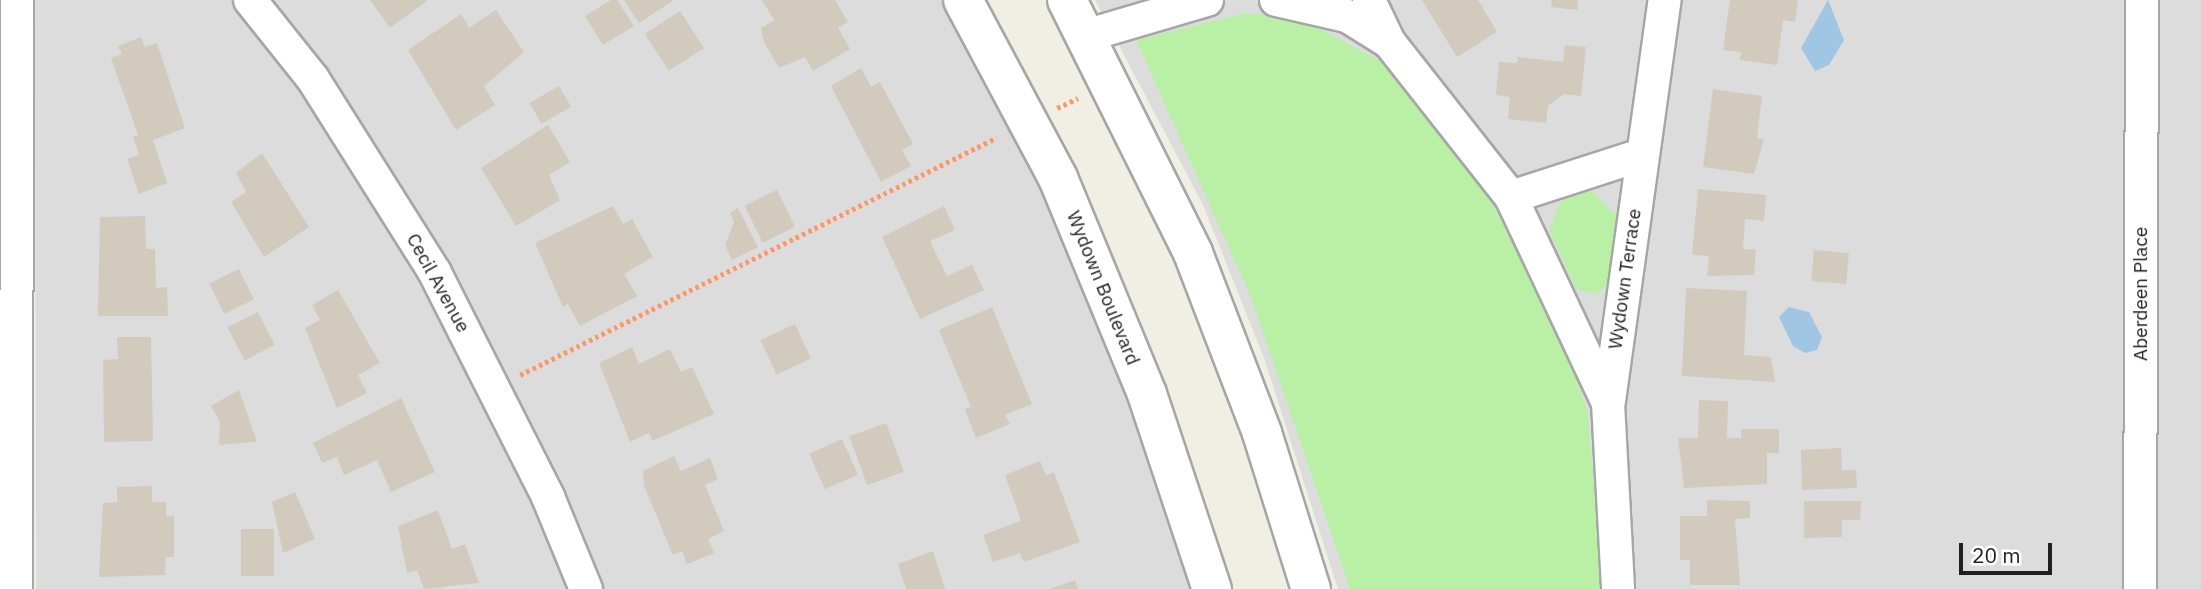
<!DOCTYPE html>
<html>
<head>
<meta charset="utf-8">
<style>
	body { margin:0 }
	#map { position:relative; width:2201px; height:589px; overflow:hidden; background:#f1efe4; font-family:"IBM Plex Sans",sans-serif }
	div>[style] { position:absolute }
	.residential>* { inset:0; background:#dddcdc }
	.grass>* { inset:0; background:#baf0a5 }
	.water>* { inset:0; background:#a0c6e3 }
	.building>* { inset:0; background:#d1cabd; transform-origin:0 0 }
	.path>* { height:4.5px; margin-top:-2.25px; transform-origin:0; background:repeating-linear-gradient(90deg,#ff9667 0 3.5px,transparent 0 7px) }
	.roads { filter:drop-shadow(2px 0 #a6a6a6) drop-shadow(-2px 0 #a6a6a6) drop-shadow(0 2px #a6a6a6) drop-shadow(0 -2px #a6a6a6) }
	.minor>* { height:32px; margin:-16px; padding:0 16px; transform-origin:16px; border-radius:16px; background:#fff }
	.tertiary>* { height:38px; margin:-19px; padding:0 19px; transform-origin:19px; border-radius:19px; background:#fff }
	span { translate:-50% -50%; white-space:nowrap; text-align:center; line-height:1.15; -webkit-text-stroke:5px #fff; paint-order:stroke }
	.street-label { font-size:19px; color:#1f1f1f }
	.scale { position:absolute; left:1959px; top:543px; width:93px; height:32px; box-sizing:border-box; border:4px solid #1f1f1f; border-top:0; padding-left:9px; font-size:21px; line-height:24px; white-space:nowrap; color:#1f1f1f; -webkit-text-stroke:5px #fff; paint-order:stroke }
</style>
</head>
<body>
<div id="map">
	<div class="residential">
		<i style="clip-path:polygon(35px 0,947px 0,1001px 93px,1116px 360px,1190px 589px,36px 589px)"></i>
		<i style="clip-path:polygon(1095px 0,2201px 0,2201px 589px,1338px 589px,1264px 358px,1203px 205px)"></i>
	</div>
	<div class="grass">
		<i style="clip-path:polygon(1245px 13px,1302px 19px,1382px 62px,1488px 194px,1569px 354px,1587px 409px,1604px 589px,1350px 589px,1251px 297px,1136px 40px)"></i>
		<i style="clip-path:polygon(1589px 188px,1616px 215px,1613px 280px,1596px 294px,1576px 289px,1549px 230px,1563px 194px)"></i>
	</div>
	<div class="water">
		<i style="clip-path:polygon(1828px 0,1844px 40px,1829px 65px,1815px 71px,1801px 48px)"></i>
		<i style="clip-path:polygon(1789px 307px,1809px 312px,1822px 337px,1817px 350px,1805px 353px,1793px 346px,1779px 317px)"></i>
	</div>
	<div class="building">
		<i style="clip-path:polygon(370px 0,428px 0,390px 28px)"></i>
		<i style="clip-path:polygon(611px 0,617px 0,634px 26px,603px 45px,585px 16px)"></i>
		<i style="clip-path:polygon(624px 0,674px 0,639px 23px)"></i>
		<i style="clip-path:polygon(762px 0,835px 0,848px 22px,838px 28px,850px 49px,813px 71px,805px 57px,779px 68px,764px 42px,761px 28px,774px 20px)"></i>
		<i style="clip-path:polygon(1422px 0,1478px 0,1497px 32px,1457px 57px)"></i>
		<i style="clip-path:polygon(1552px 0,1578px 0,1577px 10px,1551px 7px)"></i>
		<i style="clip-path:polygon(1730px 0,1798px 0,1795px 22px,1783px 20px,1777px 65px,1740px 60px,1741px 52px,1723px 50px)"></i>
		<i style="clip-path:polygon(496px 10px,524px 52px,484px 86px,495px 105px,456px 130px,408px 50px,461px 14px,469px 28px)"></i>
		<i style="left:680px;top:11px;width:44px;height:42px;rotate:57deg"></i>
		<i style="clip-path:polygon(141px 37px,145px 47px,157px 43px,185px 128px,153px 140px,167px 183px,139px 194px,127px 159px,139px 155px,133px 137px,138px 135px,111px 58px,122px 54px,118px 46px)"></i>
		<i style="clip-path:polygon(1565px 45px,1586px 47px,1581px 96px,1564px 94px,1548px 106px,1546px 123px,1508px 119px,1510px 97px,1496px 95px,1499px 62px,1517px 63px,1518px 57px,1563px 62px)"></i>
		<i style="clip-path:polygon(861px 68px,871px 87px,880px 82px,913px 144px,902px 150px,911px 166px,881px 182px,831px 86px)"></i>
		<i style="left:559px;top:86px;width:24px;height:34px;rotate:60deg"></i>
		<i style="clip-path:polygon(1713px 89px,1762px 96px,1757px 138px,1764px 139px,1754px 174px,1703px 167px)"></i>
		<i style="clip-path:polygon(548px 125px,570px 162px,549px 175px,560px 200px,516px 226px,481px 168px)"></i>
		<i style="clip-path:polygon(262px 153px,309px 227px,264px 257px,231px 202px,246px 192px,236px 173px)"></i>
		<i style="clip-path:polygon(1698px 189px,1766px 195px,1764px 221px,1745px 219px,1743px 249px,1756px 250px,1754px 275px,1707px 276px,1709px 256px,1692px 255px)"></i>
		<i style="left:777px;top:190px;width:41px;height:36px;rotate:64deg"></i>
		<i style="clip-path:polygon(613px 206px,623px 224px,632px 219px,653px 257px,624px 274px,637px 296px,580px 326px,568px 304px,563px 307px,535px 243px)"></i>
		<i style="clip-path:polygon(944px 206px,955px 230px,930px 241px,947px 276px,972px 265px,984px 290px,920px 319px,882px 237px)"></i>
		<i style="clip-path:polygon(738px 208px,758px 247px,732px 260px,725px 245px,734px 222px,730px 213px)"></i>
		<i style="clip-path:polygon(145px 216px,146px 249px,155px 249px,156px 288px,167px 287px,168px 316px,98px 316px,100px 217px)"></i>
		<i style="left:1814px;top:250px;width:35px;height:31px;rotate:5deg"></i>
		<i style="left:239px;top:269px;width:34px;height:33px;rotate:64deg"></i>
		<i style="clip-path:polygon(1686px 288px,1747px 291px,1744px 355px,1771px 357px,1775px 382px,1682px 376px)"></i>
		<i style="clip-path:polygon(338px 290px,380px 363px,358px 375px,367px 393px,337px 408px,305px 328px,320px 320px,312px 305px)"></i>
		<i style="clip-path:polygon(992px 307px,1032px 404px,1005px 415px,1010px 424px,976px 438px,965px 409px,971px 407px,939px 330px)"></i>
		<i style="left:258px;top:312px;width:37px;height:34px;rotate:63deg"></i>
		<i style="left:795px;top:324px;width:38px;height:38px;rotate:65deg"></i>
		<i style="clip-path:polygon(117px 337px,151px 337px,153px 441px,104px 442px,103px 360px,118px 359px)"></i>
		<i style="clip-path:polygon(632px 347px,639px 364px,670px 349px,681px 372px,692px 367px,714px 414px,652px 441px,649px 433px,630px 442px,599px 363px)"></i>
		<i style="clip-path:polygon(239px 390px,257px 442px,219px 445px,220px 421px,211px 406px)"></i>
		<i style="clip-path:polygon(401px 398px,435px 472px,391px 492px,377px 460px,344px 475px,337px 457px,322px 463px,313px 443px)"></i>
		<i style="clip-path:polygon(1699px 400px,1728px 401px,1727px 438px,1741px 438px,1741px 429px,1779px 429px,1779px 453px,1767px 453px,1767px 484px,1684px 488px,1678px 438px,1698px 438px)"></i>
		<i style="left:886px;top:423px;width:52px;height:39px;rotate:70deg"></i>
		<i style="left:842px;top:439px;width:39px;height:36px;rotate:66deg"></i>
		<i style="clip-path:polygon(1841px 448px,1842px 470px,1856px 470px,1857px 488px,1802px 490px,1801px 450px)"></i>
		<i style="clip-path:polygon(674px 456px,681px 471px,710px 458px,718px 479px,705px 485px,724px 531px,708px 539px,714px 553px,687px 564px,682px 551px,673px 555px,644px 486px,643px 471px)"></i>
		<i style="clip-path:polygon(1040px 461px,1046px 476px,1054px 472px,1080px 542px,1024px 562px,1020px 553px,993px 562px,983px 535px,1021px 521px,1005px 475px)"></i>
		<i style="clip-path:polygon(152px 486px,152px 502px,166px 502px,166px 516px,174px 516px,174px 557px,166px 557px,165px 575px,99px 577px,103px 503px,117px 502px,117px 487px)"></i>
		<i style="clip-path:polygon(295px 492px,315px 539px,283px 553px,272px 502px)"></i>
		<i style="clip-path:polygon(1707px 500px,1750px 501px,1750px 518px,1735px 519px,1740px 585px,1690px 585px,1690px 560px,1680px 560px,1680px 516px,1707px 516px)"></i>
		<i style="clip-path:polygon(1804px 501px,1861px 501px,1860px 520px,1842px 520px,1842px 537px,1804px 538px)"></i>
		<i style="clip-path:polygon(438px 510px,452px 549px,465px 544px,479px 583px,424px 589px,417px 570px,407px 573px,398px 526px)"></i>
		<i style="left:241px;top:529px;width:33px;height:47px"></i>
		<i style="clip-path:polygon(933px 551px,945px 589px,906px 589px,898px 564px)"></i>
		<i style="clip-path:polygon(1075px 580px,1078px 589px,1050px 589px)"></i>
	</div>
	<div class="path">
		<i style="left:1057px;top:108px;width:23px;rotate:-25deg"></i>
		<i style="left:520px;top:375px;width:532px;rotate:-26.47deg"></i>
	</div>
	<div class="roads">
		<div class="minor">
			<i style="left:250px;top:0;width:101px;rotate:51.4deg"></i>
			<i style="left:313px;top:79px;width:229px;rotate:57.8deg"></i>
			<i style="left:435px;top:273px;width:251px;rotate:63.2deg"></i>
			<i style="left:548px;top:497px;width:100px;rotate:67.6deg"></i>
			<i style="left:1276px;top:0;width:73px;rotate:12.7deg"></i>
			<i style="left:1347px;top:16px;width:49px;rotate:31.8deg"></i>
			<i style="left:1369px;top:0;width:47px;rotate:64.5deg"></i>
			<i style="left:1389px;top:42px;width:197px;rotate:51.8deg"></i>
			<i style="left:1511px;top:197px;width:228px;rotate:64.8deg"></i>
			<i style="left:1608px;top:403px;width:186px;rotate:86.9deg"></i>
			<i style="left:1088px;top:35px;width:124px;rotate:-16.4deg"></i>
			<i style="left:1511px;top:197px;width:137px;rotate:-17.9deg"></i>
			<i style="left:1609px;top:401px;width:405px;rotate:-82.1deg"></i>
			<i style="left:16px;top:589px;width:589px;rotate:-89.9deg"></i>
			<i style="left:2140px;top:589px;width:589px;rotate:-89.81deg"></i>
		</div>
		<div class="tertiary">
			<i style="left:963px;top:0;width:202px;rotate:61.9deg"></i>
			<i style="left:1058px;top:178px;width:234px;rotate:67.6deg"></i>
			<i style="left:1147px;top:394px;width:206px;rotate:71.6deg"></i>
			<i style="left:1067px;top:0;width:283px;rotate:63.5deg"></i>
			<i style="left:1193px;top:253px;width:193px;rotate:69deg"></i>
			<i style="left:1262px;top:433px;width:164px;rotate:72.6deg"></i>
		</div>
	</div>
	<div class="street-label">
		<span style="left:1625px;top:279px;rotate:-82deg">Wydown Terrace</span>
		<span style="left:438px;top:283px;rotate:61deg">Cecil Avenue</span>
		<span style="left:1103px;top:288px;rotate:68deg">Wydown Boulevard</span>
		<span style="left:2141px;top:294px;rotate:-90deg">Aberdeen Place</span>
	</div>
	<div class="scale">20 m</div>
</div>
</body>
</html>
